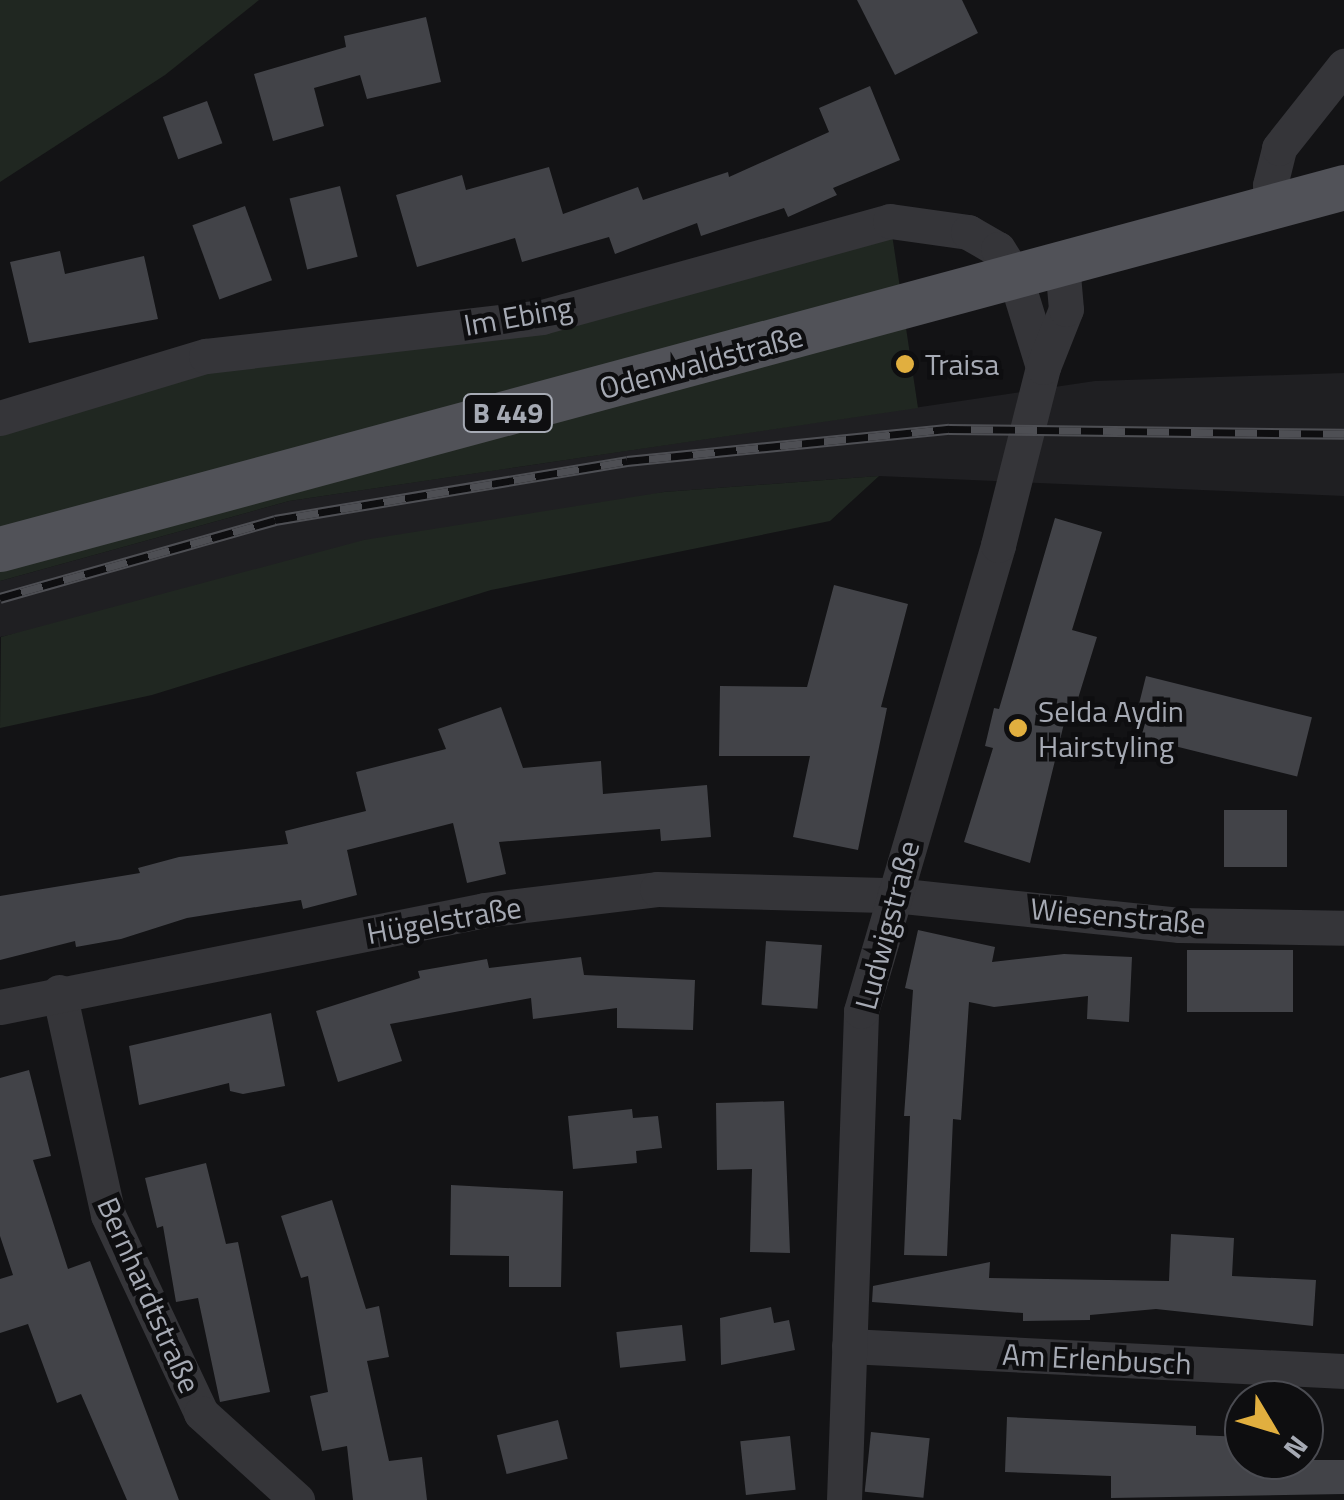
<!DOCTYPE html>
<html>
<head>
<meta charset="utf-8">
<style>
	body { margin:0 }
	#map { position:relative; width:1344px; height:1500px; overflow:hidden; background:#131315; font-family:"Titillium Web",sans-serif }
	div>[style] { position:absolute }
	.built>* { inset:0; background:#1f1f22 }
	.green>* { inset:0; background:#202721 }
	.building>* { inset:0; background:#424348; transform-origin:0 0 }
	.minor>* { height:35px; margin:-17.5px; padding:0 17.5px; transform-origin:17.5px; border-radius:17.5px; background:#353539 }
	.major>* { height:45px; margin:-22.5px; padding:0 22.5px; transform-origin:22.5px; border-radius:22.5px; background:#515258 }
	.rail>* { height:11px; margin-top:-5.5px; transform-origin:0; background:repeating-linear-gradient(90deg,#0e0e10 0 22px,#4e4f54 0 44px); box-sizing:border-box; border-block:2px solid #4e4f54 }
	.dots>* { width:28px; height:28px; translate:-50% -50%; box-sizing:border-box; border:5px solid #0e0e10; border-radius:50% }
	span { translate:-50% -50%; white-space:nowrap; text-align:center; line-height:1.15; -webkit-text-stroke:9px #0e0e10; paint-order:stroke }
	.shield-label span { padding:2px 8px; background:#0e0e10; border:2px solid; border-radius:8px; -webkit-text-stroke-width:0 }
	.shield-label { font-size:28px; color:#a6aab4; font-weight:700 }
	.street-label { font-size:30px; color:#a6aab4 }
	.poi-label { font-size:30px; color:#a6aab4 }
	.left { translate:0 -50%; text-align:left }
	.north { position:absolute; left:1224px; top:1380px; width:100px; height:100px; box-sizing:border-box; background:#0e0e10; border:2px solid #4b4c52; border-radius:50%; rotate:128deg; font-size:28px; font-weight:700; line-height:40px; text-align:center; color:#a6aab4 }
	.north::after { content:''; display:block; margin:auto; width:35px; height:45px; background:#e1af3f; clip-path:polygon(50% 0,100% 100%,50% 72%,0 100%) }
</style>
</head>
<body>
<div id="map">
	<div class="built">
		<i style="clip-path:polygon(1344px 373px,1344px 496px,879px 476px,664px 492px,0 637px,0 581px,289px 501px,1095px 381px)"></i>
	</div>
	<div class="green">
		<i style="clip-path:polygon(0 0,259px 0,165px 75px,0 182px)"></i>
		<i style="clip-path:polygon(890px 221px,918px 408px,289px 501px,0 581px,0 418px,206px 356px,542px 317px)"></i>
		<i style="clip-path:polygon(879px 476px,830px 521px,491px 590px,152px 695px,0 728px,1px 637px,364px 540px,664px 492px)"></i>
	</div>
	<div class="building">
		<i style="clip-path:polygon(857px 0,962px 0,978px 33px,895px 75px)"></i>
		<i style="clip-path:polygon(426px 17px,441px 82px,367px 99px,360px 75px,314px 88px,324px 126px,273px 141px,254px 74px,346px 47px,344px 36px)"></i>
		<i style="clip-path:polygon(870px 86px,900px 160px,833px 188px,837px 195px,788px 217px,784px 208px,701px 236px,697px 223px,615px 254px,609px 237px,522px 262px,515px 238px,417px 267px,396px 195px,462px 175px,466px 190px,549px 167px,563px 214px,638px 187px,643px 200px,728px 172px,729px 177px,829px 132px,819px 108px)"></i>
		<i style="left:207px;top:101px;width:45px;height:47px;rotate:70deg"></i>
		<i style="left:340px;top:186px;width:73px;height:52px;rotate:76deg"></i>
		<i style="left:245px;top:206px;width:79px;height:56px;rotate:70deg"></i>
		<i style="clip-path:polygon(60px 251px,65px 274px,144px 256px,158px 319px,29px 343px,10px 262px)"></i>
		<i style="clip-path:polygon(1055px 518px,1102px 532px,1072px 630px,1097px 637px,1076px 705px,1069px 703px,1030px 863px,964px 842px,993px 748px,985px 746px,994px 708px,999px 709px)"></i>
		<i style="clip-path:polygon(834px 585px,908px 604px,881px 707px,887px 708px,858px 850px,793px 837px,810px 756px,719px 756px,720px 686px,807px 687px)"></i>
		<i style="left:1146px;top:676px;width:171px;height:61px;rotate:14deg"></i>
		<i style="clip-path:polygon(501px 707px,523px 768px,601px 761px,603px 794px,707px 785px,711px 837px,661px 841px,660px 829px,499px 842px,506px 874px,467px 883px,453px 823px,347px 850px,357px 895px,303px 909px,301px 900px,187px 918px,121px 939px,76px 947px,75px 941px,0 960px,0 896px,140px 873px,138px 868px,179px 857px,288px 844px,285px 831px,366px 811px,356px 772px,446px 749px,438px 729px)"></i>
		<i style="left:1224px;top:810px;width:63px;height:57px"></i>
		<i style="clip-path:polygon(918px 930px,995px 947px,992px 962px,1064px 954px,1132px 957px,1129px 1022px,1087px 1019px,1088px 996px,994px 1007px,969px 1002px,961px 1120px,953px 1119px,947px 1256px,904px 1255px,910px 1116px,904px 1116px,913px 990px,905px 988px)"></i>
		<i style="left:766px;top:941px;width:56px;height:64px;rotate:4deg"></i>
		<i style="left:1293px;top:950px;width:62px;height:106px;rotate:90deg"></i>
		<i style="clip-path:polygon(581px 957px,584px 975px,695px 980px,693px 1030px,617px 1028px,617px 1008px,533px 1019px,531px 998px,390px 1024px,402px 1061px,338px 1082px,316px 1011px,420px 978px,418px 971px,487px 959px,489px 968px)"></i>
		<i style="clip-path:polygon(271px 1013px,285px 1086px,243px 1094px,230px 1091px,229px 1083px,139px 1105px,129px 1046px)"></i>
		<i style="clip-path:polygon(29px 1070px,51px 1156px,33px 1160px,68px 1269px,90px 1261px,179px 1500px,127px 1500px,81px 1394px,57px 1403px,28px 1324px,0 1333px,0 1279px,13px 1275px,0 1236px,0 1078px)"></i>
		<i style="clip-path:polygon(784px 1101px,790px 1253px,750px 1252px,752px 1169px,717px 1170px,716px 1103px)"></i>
		<i style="clip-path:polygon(632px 1109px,633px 1118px,658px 1116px,662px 1148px,636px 1151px,637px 1163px,573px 1169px,568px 1116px)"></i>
		<i style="clip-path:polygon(206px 1163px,226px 1244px,238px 1242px,270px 1392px,220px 1402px,198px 1298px,176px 1302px,163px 1226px,157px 1228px,145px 1178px)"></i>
		<i style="clip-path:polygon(451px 1185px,563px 1191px,561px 1287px,509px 1287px,509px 1256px,450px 1255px)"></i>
		<i style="clip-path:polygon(332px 1200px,366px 1309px,379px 1306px,389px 1357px,367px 1361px,389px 1461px,422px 1457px,427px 1500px,353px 1500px,347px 1446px,322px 1451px,310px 1396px,328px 1392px,308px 1276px,301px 1278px,281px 1216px)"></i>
		<i style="clip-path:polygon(1171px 1234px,1234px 1238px,1232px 1276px,1316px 1280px,1313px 1326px,1156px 1309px,1090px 1315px,1090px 1320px,1023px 1321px,1023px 1313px,872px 1302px,873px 1286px,990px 1262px,989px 1278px,1169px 1281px)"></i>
		<i style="clip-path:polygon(771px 1307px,774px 1323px,789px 1320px,795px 1350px,721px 1365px,720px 1318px)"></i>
		<i style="left:682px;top:1325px;width:36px;height:66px;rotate:84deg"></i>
		<i style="clip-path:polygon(1007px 1417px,1196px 1426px,1196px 1435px,1244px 1437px,1244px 1460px,1344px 1460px,1344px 1494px,1111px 1498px,1111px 1476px,1005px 1472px)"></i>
		<i style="left:558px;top:1420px;width:40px;height:63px;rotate:76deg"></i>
		<i style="left:871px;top:1432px;width:59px;height:60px;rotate:6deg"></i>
		<i style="left:790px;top:1436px;width:54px;height:50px;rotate:84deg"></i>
	</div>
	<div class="minor">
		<i style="left:1274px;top:206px;width:21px;rotate:-101deg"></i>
		<i style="left:1270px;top:185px;width:38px;rotate:-76deg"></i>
		<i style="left:1279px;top:148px;width:105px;rotate:-51.6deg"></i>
		<i style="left:0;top:418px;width:215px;rotate:-16.8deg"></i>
		<i style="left:206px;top:356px;width:338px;rotate:-6.6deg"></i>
		<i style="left:542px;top:317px;width:361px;rotate:-15.4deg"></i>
		<i style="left:890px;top:221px;width:79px;rotate:8deg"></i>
		<i style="left:968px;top:232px;width:34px;rotate:30deg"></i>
		<i style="left:998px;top:249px;width:32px;rotate:58deg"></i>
		<i style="left:1015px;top:276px;width:95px;rotate:72.9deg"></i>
		<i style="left:59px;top:992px;width:228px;rotate:77.6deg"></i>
		<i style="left:108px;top:1215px;width:219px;rotate:64.8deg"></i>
		<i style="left:201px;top:1413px;width:130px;rotate:42.2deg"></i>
		<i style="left:0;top:1007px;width:494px;rotate:-11.3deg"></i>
		<i style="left:484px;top:910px;width:174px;rotate:-6.9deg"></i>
		<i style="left:657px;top:889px;width:237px;rotate:1.5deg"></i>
		<i style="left:894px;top:895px;width:287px;rotate:6deg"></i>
		<i style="left:1179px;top:925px;width:165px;rotate:1deg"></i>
		<i style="left:849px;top:1346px;width:496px;rotate:2.9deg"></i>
		<i style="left:844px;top:1500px;width:489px;rotate:-88deg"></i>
		<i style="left:861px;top:1011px;width:486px;rotate:-73.6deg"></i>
		<i style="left:998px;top:545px;width:184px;rotate:-75.8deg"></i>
		<i style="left:1043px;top:367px;width:62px;rotate:-68.4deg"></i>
		<i style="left:1066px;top:309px;width:46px;rotate:-95deg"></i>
	</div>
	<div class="major">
		<i style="left:0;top:549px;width:1392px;rotate:-15.07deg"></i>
	</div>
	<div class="rail">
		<i style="left:0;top:598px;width:286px;rotate:-15.8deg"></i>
		<i style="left:275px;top:520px;width:357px;rotate:-9.5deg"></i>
		<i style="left:627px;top:461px;width:324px;rotate:-5.7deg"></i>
		<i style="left:949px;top:429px;width:395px;rotate:0.7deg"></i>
	</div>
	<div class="dots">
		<i style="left:905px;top:364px;background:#e1af3f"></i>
		<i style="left:1018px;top:728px;background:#e1af3f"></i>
	</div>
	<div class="shield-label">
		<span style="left:508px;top:413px">B 449</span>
	</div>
	<div class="street-label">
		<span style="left:518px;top:316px;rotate:-10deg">Im Ebing</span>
		<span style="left:701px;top:362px;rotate:-15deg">Odenwaldstraße</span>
		<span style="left:1118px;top:916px;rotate:5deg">Wiesenstraße</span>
		<span style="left:444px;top:920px;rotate:-10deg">Hügelstraße</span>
		<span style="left:887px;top:925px;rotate:-75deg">Ludwigstraße</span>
		<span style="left:149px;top:1295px;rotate:66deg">Bernhardtstraße</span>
		<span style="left:1097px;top:1359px;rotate:3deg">Am Erlenbusch</span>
	</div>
	<div class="poi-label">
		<span class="left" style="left:925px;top:364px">Traisa</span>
		<span class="left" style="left:1038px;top:728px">Selda Aydin<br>Hairstyling</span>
	</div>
	<div class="north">N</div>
</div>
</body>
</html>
